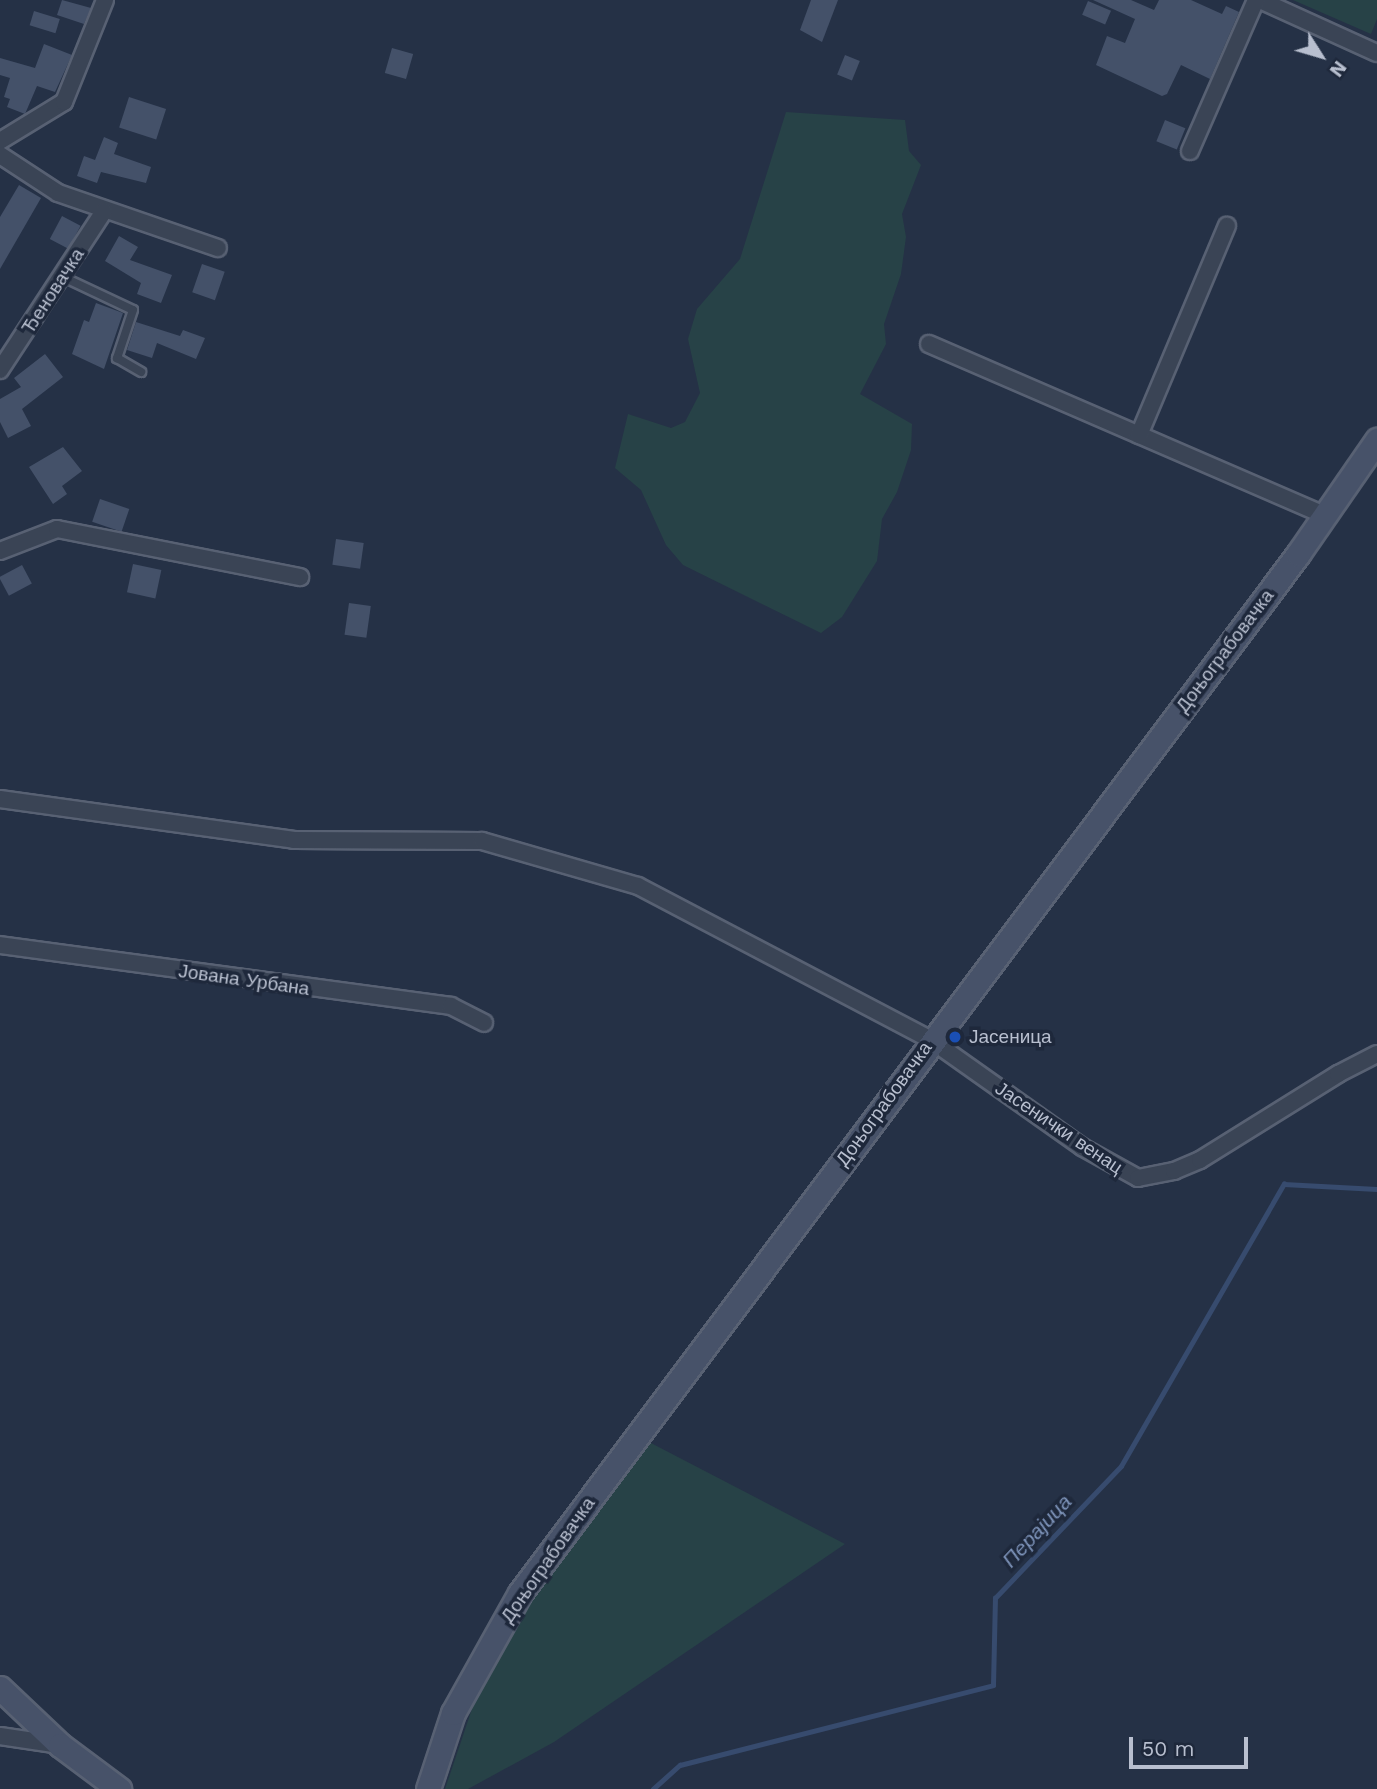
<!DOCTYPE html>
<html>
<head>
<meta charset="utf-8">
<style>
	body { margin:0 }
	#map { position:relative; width:1377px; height:1789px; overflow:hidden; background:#253146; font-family:"Work Sans",sans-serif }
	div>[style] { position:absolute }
	.green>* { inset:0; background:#274247 }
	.stream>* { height:4.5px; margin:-2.25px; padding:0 2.25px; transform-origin:2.25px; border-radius:2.25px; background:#374b6e }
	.building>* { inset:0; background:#445169; transform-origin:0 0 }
	.roads { filter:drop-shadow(2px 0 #586173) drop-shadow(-2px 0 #586173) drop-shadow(0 2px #586173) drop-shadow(0 -2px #586173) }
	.lane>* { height:8px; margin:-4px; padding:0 4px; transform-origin:4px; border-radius:4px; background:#3a4455 }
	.street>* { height:16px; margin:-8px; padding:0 8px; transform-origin:8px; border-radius:8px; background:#3a4455 }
	.secondary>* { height:23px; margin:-11.5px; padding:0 11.5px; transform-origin:11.5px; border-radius:11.5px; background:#475269 }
	.dots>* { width:19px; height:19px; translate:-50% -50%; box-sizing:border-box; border:4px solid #1e283b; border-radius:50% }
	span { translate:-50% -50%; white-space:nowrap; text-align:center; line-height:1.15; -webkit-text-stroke:7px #1e283b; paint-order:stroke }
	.street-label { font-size:19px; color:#b8bfcf }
	.poi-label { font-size:19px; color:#b8bfcf }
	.left { translate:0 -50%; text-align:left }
	.water-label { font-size:21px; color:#7c92b8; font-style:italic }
	.north { position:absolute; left:1286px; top:21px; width:70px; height:70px; -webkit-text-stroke:5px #1e283b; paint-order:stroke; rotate:127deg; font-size:19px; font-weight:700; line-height:28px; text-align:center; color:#b8bfcf }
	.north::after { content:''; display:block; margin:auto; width:24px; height:32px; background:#b8bfcf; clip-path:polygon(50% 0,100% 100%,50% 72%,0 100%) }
	.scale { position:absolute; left:1129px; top:1737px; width:119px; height:32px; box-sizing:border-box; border:4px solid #b8bfcf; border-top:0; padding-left:9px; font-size:21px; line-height:24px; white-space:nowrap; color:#b8bfcf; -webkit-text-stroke:5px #1e283b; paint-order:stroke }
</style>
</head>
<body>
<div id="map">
	<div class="green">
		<i style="clip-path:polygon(1293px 0,1377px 0,1377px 19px,1371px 34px)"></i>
		<i style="clip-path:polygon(786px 112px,905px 120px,909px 151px,921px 165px,902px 214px,906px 237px,901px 274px,884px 324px,886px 344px,860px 394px,912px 424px,911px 450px,897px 492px,882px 519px,877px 561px,842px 617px,821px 633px,683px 565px,666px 545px,641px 490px,615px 468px,628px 414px,671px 428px,685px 422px,700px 393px,688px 339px,697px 309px,740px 259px)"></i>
		<i style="clip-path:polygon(649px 1442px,845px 1544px,554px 1742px,468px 1789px,445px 1789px,476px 1697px,543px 1577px)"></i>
	</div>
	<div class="stream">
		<i style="left:653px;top:1789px;width:36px;rotate:-42deg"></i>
		<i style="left:680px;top:1765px;width:323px;rotate:-14.3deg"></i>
		<i style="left:993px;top:1685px;width:87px;rotate:-88.7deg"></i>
		<i style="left:995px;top:1598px;width:182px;rotate:-46.3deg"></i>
		<i style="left:1121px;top:1466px;width:326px;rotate:-60deg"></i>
		<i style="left:1284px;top:1184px;width:93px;rotate:3.1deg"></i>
	</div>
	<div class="building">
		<i style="clip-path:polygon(62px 0,91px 8px,84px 24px,57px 15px)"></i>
		<i style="clip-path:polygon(811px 0,838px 0,822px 42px,800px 30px)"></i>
		<i style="clip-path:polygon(1093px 0,1131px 0,1154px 10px,1159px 0,1191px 0,1222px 14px,1226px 6px,1239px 12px,1210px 79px,1181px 65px,1167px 94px,1162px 96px,1096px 65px,1107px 36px,1125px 43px,1135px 19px)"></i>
		<i style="left:1088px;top:1px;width:25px;height:15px;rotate:23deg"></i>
		<i style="left:34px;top:11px;width:27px;height:15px;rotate:17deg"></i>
		<i style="clip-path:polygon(44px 44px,72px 55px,55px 92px,37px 86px,25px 114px,7px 107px,10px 99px,4px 97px,10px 78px,0 75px,0 58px,35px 68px)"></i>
		<i style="left:392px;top:48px;width:22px;height:26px;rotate:16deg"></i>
		<i style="left:845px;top:55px;width:16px;height:21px;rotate:22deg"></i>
		<i style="left:129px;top:97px;width:39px;height:32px;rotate:18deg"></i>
		<i style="left:1165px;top:120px;width:22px;height:23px;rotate:22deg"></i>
		<i style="clip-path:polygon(104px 137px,118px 143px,114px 154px,151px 167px,146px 183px,101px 172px,97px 183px,77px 176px,84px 156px,95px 160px)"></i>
		<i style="clip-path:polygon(19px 185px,41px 198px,0 269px,0 217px)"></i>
		<i style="left:62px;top:216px;width:21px;height:26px;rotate:28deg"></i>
		<i style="clip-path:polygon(119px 236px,138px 247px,130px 260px,172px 275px,161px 303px,137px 294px,141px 283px,105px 261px)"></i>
		<i style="left:202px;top:264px;width:24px;height:30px;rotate:19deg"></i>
		<i style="clip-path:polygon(96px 303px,123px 313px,104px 369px,72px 354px,84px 320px,89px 322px)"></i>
		<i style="clip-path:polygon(136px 322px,180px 336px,183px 330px,205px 338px,196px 359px,157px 343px,152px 358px,127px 350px)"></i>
		<i style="clip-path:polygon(45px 354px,63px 377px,22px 409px,31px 426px,8px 438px,0 422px,0 399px,21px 387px,14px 378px)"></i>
		<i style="clip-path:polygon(63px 447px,82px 471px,62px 486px,67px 494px,53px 504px,29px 467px)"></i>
		<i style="left:100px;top:499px;width:31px;height:24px;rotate:19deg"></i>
		<i style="left:336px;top:539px;width:28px;height:26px;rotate:8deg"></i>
		<i style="left:133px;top:564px;width:29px;height:29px;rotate:12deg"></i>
		<i style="left:22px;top:565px;width:21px;height:26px;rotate:62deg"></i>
		<i style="left:349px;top:603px;width:22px;height:32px;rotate:8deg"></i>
	</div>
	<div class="roads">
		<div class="lane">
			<i style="left:63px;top:277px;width:77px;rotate:25.2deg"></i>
			<i style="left:133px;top:310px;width:51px;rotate:108.4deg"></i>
			<i style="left:117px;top:358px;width:28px;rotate:30deg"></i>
		</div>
		<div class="street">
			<i style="left:1260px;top:0;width:128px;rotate:24.4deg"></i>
			<i style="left:0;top:141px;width:75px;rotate:-31.4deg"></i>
			<i style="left:64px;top:102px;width:110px;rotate:-68.1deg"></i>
			<i style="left:1190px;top:151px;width:165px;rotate:-66.4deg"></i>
			<i style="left:0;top:155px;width:69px;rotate:33.2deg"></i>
			<i style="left:58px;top:193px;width:169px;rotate:19deg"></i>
			<i style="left:929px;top:344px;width:433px;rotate:23.4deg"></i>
			<i style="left:0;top:370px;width:190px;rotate:-56.8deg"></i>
			<i style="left:1139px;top:435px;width:227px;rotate:-67.2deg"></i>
			<i style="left:0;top:551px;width:61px;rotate:-21.1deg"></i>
			<i style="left:57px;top:529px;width:248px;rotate:11.2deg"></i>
			<i style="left:0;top:799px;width:297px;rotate:7.9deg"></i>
			<i style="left:294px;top:840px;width:188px;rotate:0.3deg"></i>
			<i style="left:482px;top:841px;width:162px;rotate:16.1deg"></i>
			<i style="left:638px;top:886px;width:331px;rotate:27.7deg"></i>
			<i style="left:931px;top:1040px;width:185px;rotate:35.3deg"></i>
			<i style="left:1082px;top:1147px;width:64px;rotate:29deg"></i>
			<i style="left:1138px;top:1178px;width:37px;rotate:-11deg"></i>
			<i style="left:1174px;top:1171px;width:28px;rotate:-23deg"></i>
			<i style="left:1200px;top:1160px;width:163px;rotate:-31.9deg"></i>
			<i style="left:1338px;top:1074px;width:44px;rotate:-27.1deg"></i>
			<i style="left:0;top:945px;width:455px;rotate:7.7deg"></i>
			<i style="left:451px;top:1006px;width:37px;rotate:27deg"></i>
			<i style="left:0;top:1736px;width:61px;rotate:8.5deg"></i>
		</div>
		<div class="secondary">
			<i style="left:0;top:1688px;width:83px;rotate:43.5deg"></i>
			<i style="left:60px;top:1745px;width:74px;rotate:36.7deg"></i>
			<i style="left:428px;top:1789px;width:80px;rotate:-71.8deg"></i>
			<i style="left:453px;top:1713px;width:137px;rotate:-60.8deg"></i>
			<i style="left:520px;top:1593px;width:1298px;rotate:-53.17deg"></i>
			<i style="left:1298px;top:554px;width:139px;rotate:-55.3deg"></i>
		</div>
	</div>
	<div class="dots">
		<i style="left:955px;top:1037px;background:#1a4fb4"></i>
	</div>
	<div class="street-label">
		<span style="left:53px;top:291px;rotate:-57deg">Ђеновачка</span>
		<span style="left:1225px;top:651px;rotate:-53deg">Доњограбовачка</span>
		<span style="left:244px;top:980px;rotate:8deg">Јована Урбана</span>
		<span style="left:884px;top:1104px;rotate:-54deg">Доњограбовачка</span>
		<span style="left:1059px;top:1128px;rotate:34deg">Јасенички венац</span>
		<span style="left:548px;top:1560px;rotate:-55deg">Доњограбовачка</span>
	</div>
	<div class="poi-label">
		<span class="left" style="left:969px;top:1037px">Јасеница</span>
	</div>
	<div class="water-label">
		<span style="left:1037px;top:1531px;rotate:-47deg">Перајица</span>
	</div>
	<div class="north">N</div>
	<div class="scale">50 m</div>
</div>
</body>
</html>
